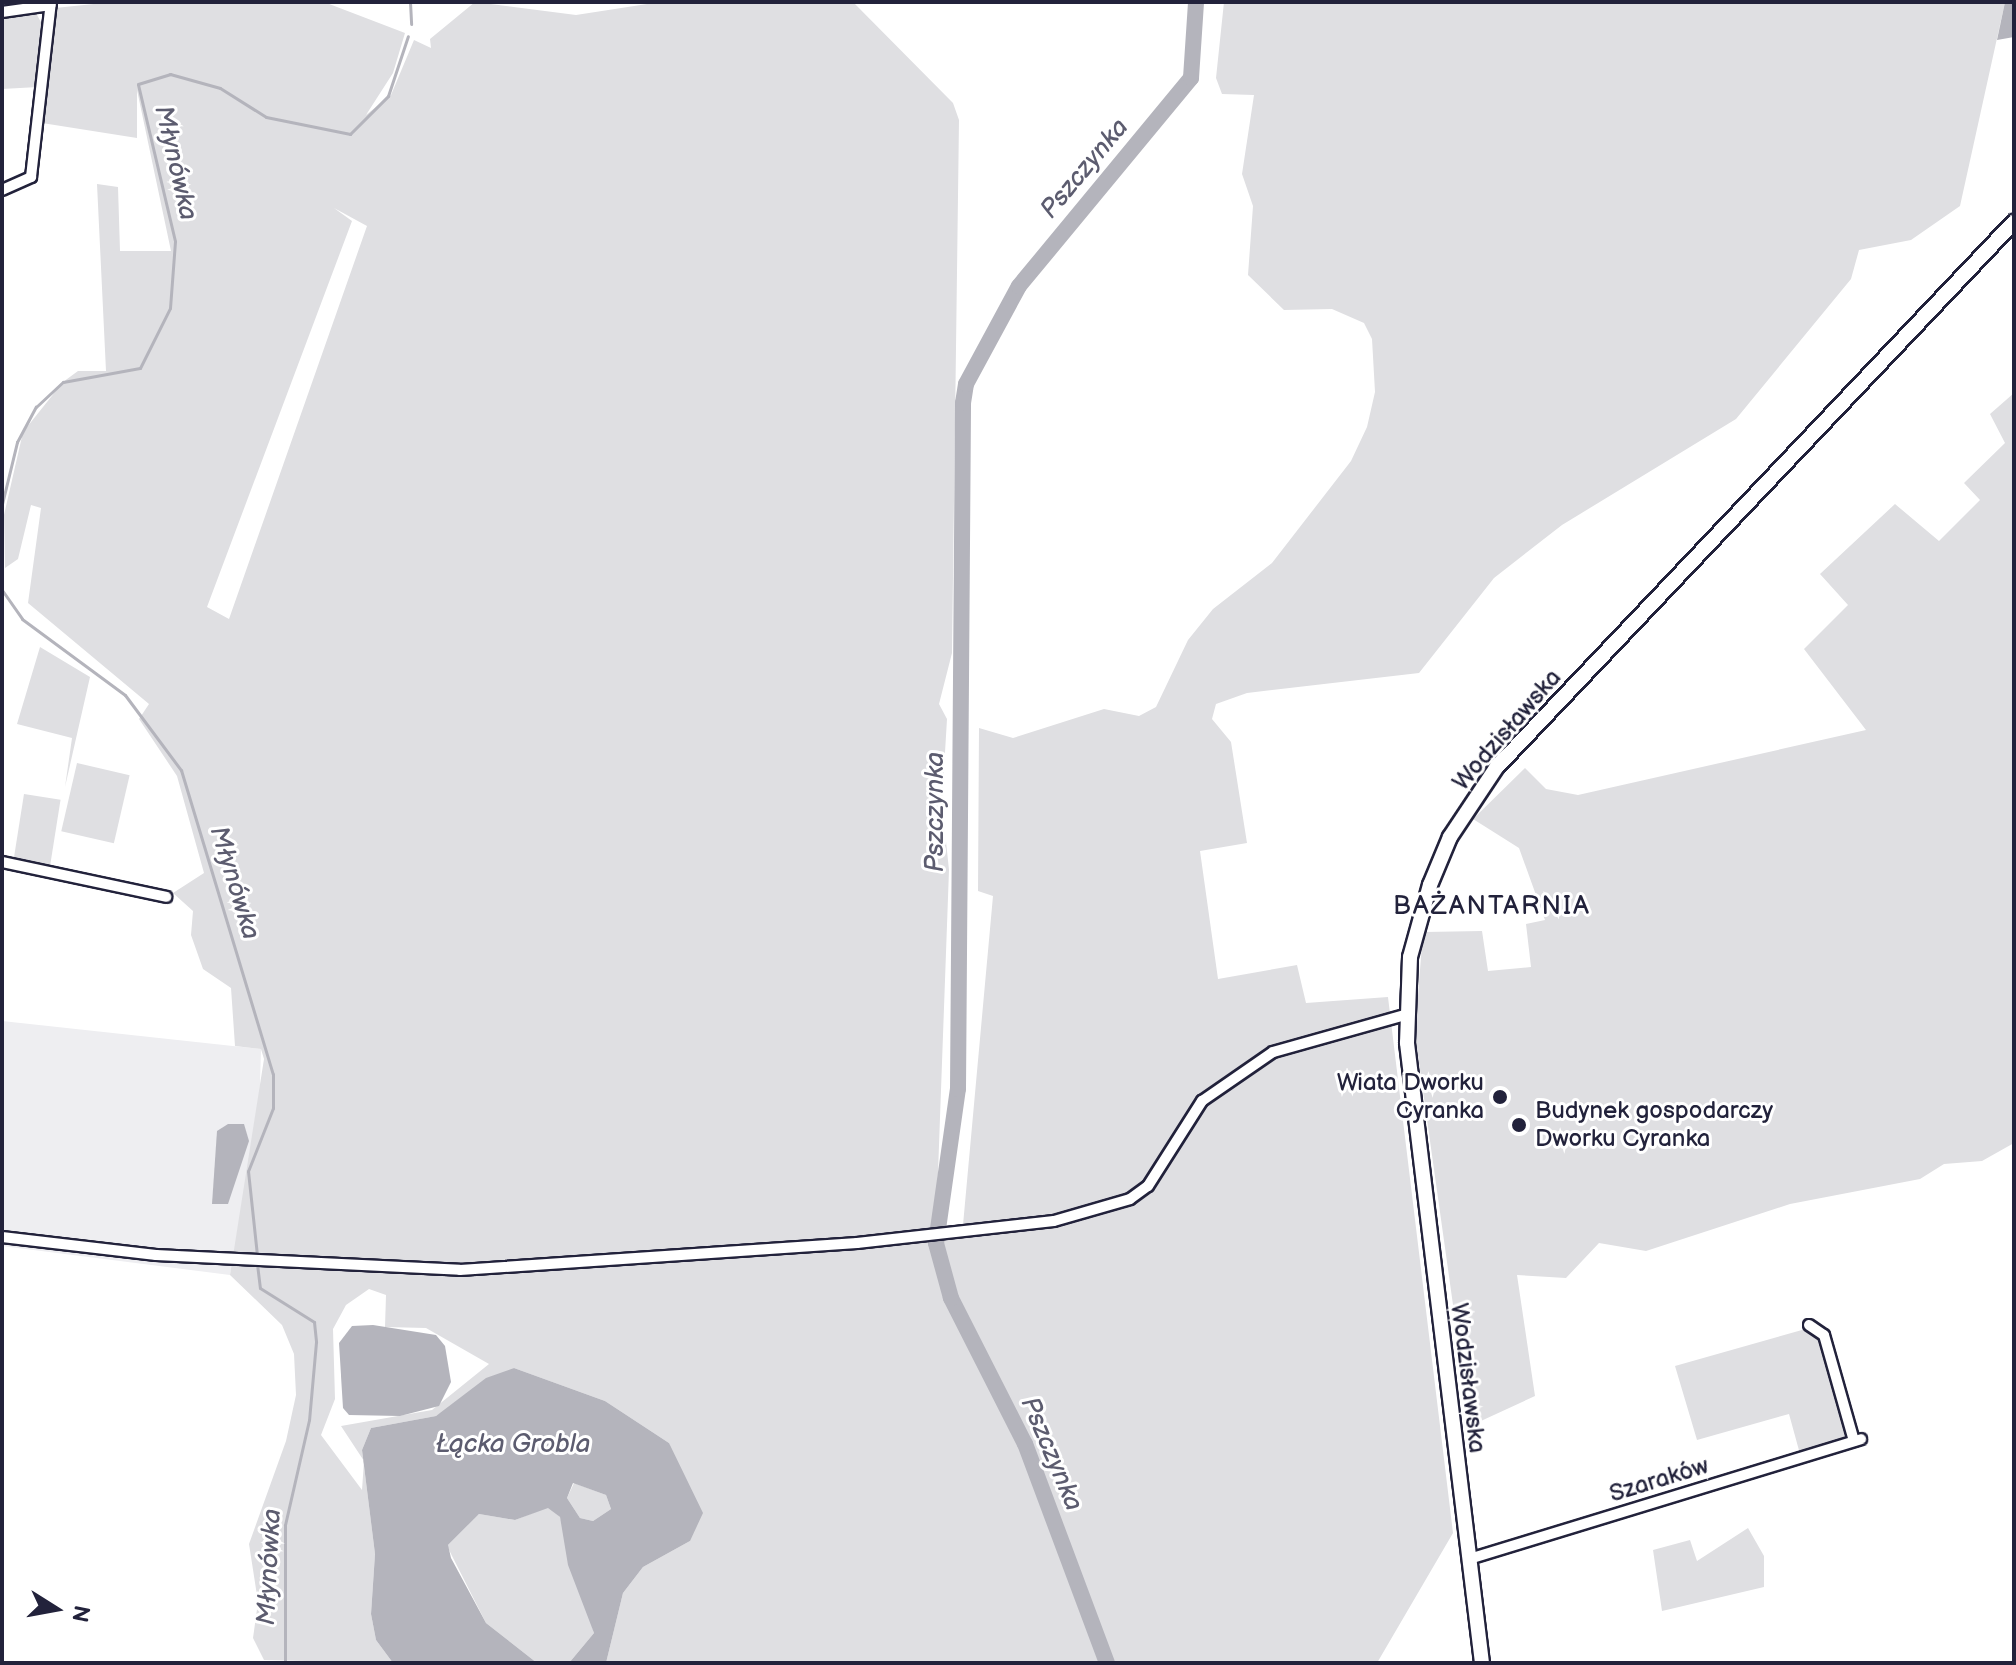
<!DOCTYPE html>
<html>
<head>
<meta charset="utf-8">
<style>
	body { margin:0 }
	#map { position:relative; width:2016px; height:1665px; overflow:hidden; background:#fff; font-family:"Balsamiq Sans",sans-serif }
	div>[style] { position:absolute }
	.built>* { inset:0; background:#eeeef1 }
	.green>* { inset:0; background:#dfdfe2; transform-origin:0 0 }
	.water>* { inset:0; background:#b4b4bc }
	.stream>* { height:3px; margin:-1.5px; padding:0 1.5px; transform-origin:1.5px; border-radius:1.5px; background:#b4b4bc }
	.river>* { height:16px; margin:-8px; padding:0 8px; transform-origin:8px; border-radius:8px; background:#b4b4bc }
	.roads { filter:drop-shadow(2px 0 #22223b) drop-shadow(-2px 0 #22223b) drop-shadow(0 2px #22223b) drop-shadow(0 -2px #22223b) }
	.street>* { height:10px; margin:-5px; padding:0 5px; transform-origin:5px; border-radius:5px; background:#fff }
	.secondary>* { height:14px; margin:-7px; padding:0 7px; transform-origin:7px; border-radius:7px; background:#fff }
	.dots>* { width:22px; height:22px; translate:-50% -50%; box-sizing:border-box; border:4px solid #fff; border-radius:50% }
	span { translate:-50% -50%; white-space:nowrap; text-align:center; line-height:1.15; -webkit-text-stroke:6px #fff; paint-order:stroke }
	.street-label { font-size:24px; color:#22223b }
	.poi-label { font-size:24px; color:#22223b }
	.right { translate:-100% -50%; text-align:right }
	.left { translate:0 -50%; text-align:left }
	.water-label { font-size:26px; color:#5c5c6f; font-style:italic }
	.neighbourhood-label { font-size:26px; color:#22223b; letter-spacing:2px }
	.frame { position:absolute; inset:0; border:4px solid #22223b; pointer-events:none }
	.north { position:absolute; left:16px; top:1569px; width:80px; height:80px; -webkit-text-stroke:6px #fff; paint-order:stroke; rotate:101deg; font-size:22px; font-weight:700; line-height:32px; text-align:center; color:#22223b }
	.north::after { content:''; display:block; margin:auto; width:28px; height:36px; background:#22223b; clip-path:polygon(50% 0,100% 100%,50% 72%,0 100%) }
</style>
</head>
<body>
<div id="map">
	<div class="built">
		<i style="clip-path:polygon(2px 1021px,261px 1049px,259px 1118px,230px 1275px,2px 1246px)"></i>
	</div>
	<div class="green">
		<i style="clip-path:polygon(evenodd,113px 2px,324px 2px,405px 33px,393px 73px,366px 115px,391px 95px,414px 40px,431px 48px,430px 39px,475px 2px,576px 15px,660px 2px,853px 2px,953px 103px,959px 120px,952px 653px,939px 704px,947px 719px,942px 803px,949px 870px,936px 1228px,972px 1227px,963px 1225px,993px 896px,978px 891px,979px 728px,1013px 738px,1104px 709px,1139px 716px,1156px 707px,1188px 640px,1213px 609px,1272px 563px,1351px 461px,1367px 427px,1375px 392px,1372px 339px,1364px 323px,1332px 309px,1284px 310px,1248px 275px,1253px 206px,1242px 174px,1254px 95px,1222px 94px,1216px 78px,1224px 2px,2005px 2px,1960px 206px,1911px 240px,1859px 250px,1851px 279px,1736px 419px,1562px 525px,1494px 578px,1419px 673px,1247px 693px,1216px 704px,1212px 719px,1231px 742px,1247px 843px,1200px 851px,1218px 979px,1297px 965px,1306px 1003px,1388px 997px,1453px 1533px,1377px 1663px,606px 1663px,623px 1593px,643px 1567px,690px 1541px,669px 1443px,605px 1401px,514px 1368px,436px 1416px,371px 1428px,362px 1450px,375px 1554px,371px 1614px,376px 1640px,393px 1663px,264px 1660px,253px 1638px,258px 1602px,249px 1544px,286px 1441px,296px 1395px,294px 1354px,282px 1325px,230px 1275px,264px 1059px,261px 1049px,235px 1046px,231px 988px,203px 969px,191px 935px,193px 911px,173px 893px,204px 873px,177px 776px,139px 719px,149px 704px,28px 603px,41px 508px,31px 505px,18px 559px,5px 568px,4px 515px,23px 432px,63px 382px,78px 371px,106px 371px,97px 184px,118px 187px,120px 251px,171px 251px,137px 90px,137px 138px,42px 123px,55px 8px,113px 2px,334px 208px,367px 226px,229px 619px,207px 607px,352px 221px,334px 208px,113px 2px,369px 1289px,386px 1295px,385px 1327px,426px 1328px,489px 1364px,432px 1410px,341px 1426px,364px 1461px,362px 1490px,321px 1435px,335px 1399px,333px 1329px,346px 1305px,369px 1289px)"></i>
		<i style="clip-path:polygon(35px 11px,44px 28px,38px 87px,2px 89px,2px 15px)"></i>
		<i style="clip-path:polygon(2014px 393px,2014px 1143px,1982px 1161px,1944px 1164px,1920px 1179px,1790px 1204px,1646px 1251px,1599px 1243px,1566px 1278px,1517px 1275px,1535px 1396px,1470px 1426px,1415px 1034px,1422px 944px,1425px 932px,1482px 931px,1488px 971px,1531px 967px,1526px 924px,1545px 920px,1519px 848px,1473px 819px,1525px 768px,1546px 789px,1578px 795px,1866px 730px,1804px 649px,1848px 605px,1820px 574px,1895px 504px,1939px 541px,1980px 500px,1964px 483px,2005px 443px,1990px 414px)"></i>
		<i style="clip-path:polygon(40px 647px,90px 677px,65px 787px,72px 738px,17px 724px)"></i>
		<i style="left:77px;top:763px;width:54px;height:70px;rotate:13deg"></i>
		<i style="left:24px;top:794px;width:37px;height:67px;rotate:9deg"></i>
		<i style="clip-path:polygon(1809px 1328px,1819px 1333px,1850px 1439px,1800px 1454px,1789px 1414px,1697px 1440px,1675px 1366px)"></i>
		<i style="clip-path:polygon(574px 1483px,606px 1495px,611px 1509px,593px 1521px,580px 1518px,567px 1498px)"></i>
		<i style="clip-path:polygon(548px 1507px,560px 1517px,594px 1633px,569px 1663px,537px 1663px,486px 1623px,447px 1546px,479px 1514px,515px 1520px)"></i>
		<i style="clip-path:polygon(1748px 1528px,1764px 1556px,1764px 1587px,1662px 1611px,1653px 1550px,1690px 1540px,1697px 1561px)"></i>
	</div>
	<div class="water">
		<i style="clip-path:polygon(2005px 2px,2014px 2px,2014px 37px,1997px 40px)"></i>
		<i style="clip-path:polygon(228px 1124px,244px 1124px,249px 1141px,228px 1204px,212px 1204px,217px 1131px)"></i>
		<i style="clip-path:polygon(373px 1325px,436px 1335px,445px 1346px,451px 1382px,439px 1406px,400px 1416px,349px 1415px,343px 1408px,339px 1343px,352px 1326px)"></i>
		<i style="clip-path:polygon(evenodd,514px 1368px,605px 1401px,669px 1443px,703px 1513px,690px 1541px,643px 1567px,623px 1593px,606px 1663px,569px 1663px,594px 1633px,568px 1565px,560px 1517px,548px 1508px,515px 1520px,479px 1514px,448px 1545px,451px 1558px,486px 1623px,537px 1663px,393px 1663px,376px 1640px,371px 1614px,375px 1554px,362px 1450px,371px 1428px,436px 1416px,486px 1378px,514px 1368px,573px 1483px,606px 1495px,611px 1509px,593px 1521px,580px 1518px,567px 1498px,573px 1483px)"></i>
	</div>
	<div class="stream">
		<i style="left:410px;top:2px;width:22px;rotate:87deg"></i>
		<i style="left:2px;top:504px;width:64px;rotate:-76.4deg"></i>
		<i style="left:17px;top:442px;width:40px;rotate:-62deg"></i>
		<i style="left:36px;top:407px;width:37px;rotate:-43deg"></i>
		<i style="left:63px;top:382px;width:78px;rotate:-10.3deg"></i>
		<i style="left:140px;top:368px;width:67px;rotate:-63.4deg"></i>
		<i style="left:170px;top:308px;width:67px;rotate:-85.7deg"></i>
		<i style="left:175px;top:241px;width:161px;rotate:-103.3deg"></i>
		<i style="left:138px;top:84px;width:34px;rotate:-17deg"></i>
		<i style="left:170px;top:74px;width:52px;rotate:15.6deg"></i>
		<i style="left:220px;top:88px;width:54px;rotate:32.2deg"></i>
		<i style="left:266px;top:117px;width:86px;rotate:11.4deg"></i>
		<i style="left:350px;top:134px;width:54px;rotate:-45deg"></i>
		<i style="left:388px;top:96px;width:63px;rotate:-71.6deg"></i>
		<i style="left:2px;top:590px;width:35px;rotate:55deg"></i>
		<i style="left:22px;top:619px;width:128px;rotate:36.4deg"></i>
		<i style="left:125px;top:695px;width:94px;rotate:53.3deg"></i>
		<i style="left:181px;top:770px;width:318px;rotate:73.2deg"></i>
		<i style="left:273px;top:1074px;width:34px;rotate:90deg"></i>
		<i style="left:273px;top:1108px;width:68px;rotate:111.6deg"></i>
		<i style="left:248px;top:1171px;width:84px;rotate:83.9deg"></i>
		<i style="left:257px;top:1264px;width:24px;rotate:83deg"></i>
		<i style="left:260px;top:1288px;width:64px;rotate:32.2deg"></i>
		<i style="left:314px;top:1322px;width:20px;rotate:84deg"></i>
		<i style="left:316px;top:1342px;width:78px;rotate:95.1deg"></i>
		<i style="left:309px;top:1420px;width:108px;rotate:102.9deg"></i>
		<i style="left:285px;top:1525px;width:138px;rotate:90deg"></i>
	</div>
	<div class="river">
		<i style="left:1107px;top:1663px;width:234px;rotate:-110.5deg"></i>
		<i style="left:1025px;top:1444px;width:164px;rotate:-116.9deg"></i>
		<i style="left:951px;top:1298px;width:57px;rotate:-105.3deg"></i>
		<i style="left:936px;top:1243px;width:156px;rotate:-81.9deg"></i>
		<i style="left:958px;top:1089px;width:686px;rotate:-89.58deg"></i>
		<i style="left:963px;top:403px;width:19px;rotate:-81deg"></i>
		<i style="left:966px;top:384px;width:111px;rotate:-61.6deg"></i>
		<i style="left:1019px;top:286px;width:270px;rotate:-50.4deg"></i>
		<i style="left:1191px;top:78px;width:76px;rotate:-86.2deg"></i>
	</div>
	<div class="roads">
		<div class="street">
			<i style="left:2px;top:12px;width:49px;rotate:-8.1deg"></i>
			<i style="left:2px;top:190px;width:32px;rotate:-24deg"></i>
			<i style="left:31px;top:177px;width:176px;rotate:-83.5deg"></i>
			<i style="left:2px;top:862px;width:168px;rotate:12deg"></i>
			<i style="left:2px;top:1237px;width:155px;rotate:6.7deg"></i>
			<i style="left:156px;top:1255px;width:304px;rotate:2.8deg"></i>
			<i style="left:460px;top:1270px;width:398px;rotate:-3.9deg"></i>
			<i style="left:857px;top:1243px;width:198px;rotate:-6.4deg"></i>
			<i style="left:1054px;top:1221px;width:79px;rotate:-16.1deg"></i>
			<i style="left:1130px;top:1199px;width:22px;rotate:-36deg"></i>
			<i style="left:1148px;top:1186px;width:101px;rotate:-57.6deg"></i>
			<i style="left:1202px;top:1101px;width:86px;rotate:-34.6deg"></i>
			<i style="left:1273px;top:1052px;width:137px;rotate:-15.7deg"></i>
			<i style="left:1809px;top:1325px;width:18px;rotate:34deg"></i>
			<i style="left:1824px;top:1335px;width:110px;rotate:74.2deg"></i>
			<i style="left:1469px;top:1559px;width:410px;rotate:-17deg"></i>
		</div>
		<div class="secondary">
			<i style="left:1482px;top:1663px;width:625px;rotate:-96.9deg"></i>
			<i style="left:1407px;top:1043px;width:86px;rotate:-88deg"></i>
			<i style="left:1410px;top:957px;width:75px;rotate:-74.5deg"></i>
			<i style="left:1430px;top:885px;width:52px;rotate:-67.4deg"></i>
			<i style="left:1450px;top:837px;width:83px;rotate:-56.3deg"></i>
			<i style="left:1496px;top:768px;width:753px;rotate:-46.51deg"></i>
		</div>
	</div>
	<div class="dots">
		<i style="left:1500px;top:1097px;background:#22223b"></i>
		<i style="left:1519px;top:1125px;background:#22223b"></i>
	</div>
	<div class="street-label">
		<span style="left:1507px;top:730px;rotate:-49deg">Wodzisławska</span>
		<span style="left:1468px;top:1378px;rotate:83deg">Wodzisławska</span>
		<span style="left:1659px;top:1480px;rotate:-17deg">Szaraków</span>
	</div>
	<div class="poi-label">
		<span class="right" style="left:1484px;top:1097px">Wiata Dworku<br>Cyranka</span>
		<span class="left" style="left:1535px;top:1125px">Budynek gospodarczy<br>Dworku Cyranka</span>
	</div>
	<div class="water-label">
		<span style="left:175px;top:163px;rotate:77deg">Młynówka</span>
		<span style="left:1085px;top:169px;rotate:-50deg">Pszczynka</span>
		<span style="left:936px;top:812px;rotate:-90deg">Pszczynka</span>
		<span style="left:234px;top:883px;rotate:73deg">Młynówka</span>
		<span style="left:513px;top:1445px">Łącka Grobla</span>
		<span style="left:1051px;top:1454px;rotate:67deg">Pszczynka</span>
		<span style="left:270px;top:1567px;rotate:-87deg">Młynówka</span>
	</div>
	<div class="neighbourhood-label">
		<span style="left:1492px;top:907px">BAŻANTARNIA</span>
	</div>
	<div class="frame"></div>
	<div class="north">N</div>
</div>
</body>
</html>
